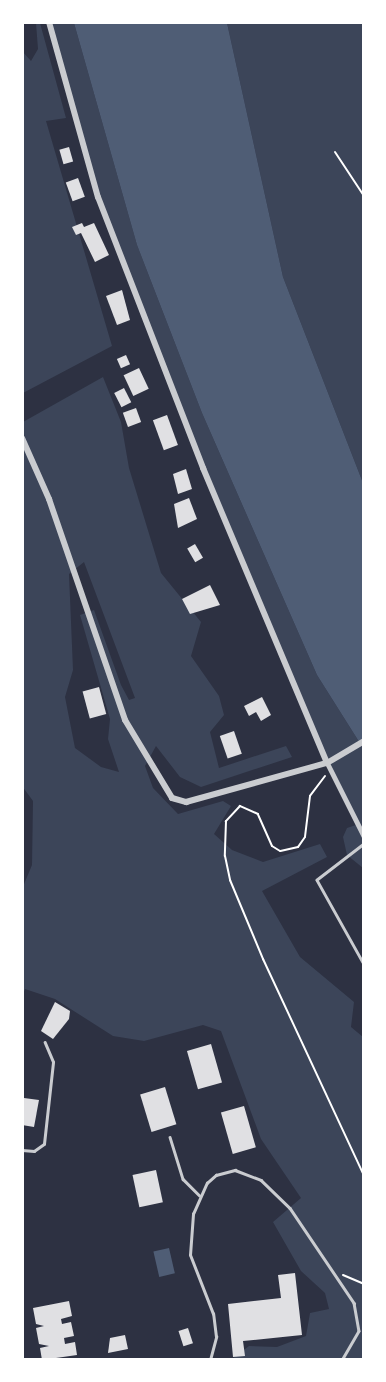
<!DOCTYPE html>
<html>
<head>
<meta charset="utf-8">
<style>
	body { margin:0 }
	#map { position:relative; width:386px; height:1382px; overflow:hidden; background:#2d3142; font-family:Montserrat,sans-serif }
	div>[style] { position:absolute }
	.green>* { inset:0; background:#3c4559 }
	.water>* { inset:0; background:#4f5d75; transform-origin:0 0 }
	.building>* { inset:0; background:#e0e0e3; transform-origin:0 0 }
	.path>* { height:2px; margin:-1px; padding:0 1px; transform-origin:1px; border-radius:1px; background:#fff }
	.service>* { height:2.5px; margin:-1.25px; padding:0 1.25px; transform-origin:1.25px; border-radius:1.25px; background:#caccd0 }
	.minor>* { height:5px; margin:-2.5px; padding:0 2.5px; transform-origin:2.5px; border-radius:2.5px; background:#caccd0 }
	.tertiary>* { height:6px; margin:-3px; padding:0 3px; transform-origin:3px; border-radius:3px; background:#caccd0 }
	span { translate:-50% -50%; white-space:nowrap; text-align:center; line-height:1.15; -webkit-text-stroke:4px #fff; paint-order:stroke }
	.frame { position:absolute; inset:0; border:24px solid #fff; pointer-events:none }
</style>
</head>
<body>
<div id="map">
	<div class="green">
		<i style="clip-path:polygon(36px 23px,40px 23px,66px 118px,46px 121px,112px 346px,23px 393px,22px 51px,31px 61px,38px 49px)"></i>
		<i style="clip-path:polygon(49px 23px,74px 23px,137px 245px,202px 413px,317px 675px,363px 748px,363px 868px,347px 855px,343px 837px,347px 828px,356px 825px,203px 468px,98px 197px)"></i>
		<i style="clip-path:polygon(227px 23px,363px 23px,363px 483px,283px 277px)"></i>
		<i style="clip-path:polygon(evenodd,103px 377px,121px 422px,129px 468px,161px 573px,201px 622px,191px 656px,219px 696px,224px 715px,210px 732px,219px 768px,286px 746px,292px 757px,201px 787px,180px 777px,156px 746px,145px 766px,153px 788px,178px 814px,223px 801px,231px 806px,214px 834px,232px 850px,263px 862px,320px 844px,327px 857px,262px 891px,300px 957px,354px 1002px,351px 1027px,363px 1037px,363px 1359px,232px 1359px,249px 1346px,277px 1347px,306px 1336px,310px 1313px,329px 1309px,325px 1293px,301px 1271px,273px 1222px,301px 1198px,261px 1139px,221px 1031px,203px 1025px,144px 1041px,113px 1036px,55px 999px,25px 989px,23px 994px,22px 889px,32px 865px,33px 801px,22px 786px,23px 422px,103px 377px,84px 562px,135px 698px,129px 700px,121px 685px,94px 610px,80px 615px,110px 719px,108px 739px,119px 772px,101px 767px,75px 748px,65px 697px,73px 670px,69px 574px,84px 562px)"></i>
	</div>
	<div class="water">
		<i style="clip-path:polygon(74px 23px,227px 23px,283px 277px,363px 483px,363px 748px,317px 675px,202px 413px,137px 245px)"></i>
		<i style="left:169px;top:1248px;width:26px;height:16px;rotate:77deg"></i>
	</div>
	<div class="building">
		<i style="left:69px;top:147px;width:15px;height:10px;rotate:74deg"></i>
		<i style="left:78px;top:178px;width:20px;height:13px;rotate:70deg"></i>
		<i style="clip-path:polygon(82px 223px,84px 227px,94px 223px,109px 255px,95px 262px,81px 233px,76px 235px,72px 227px)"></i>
		<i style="clip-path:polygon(122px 290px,130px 320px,117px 325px,106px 296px)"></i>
		<i style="left:126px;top:355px;width:10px;height:10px;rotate:66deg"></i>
		<i style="left:139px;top:368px;width:23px;height:17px;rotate:65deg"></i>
		<i style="left:124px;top:388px;width:16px;height:11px;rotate:63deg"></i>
		<i style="left:136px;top:408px;width:15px;height:14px;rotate:70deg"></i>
		<i style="left:167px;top:415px;width:32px;height:15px;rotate:70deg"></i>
		<i style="clip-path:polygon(186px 469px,192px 489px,178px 494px,173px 474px)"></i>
		<i style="clip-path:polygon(189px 498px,197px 519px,178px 528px,174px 504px)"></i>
		<i style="left:195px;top:544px;width:16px;height:9px;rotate:60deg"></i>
		<i style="clip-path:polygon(210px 585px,220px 605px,190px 614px,182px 599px)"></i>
		<i style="left:99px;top:687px;width:28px;height:17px;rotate:75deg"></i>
		<i style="clip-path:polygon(262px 697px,271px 715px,261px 721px,256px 712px,249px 716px,244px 706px)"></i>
		<i style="left:234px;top:731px;width:24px;height:15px;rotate:71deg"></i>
		<i style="clip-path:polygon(55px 1002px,70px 1011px,69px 1019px,53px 1039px,41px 1031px)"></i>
		<i style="left:211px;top:1044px;width:40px;height:25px;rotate:74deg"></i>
		<i style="left:165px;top:1087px;width:39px;height:26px;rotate:73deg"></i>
		<i style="clip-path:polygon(24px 1098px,39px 1100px,34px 1127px,22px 1125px)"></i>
		<i style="left:244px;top:1106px;width:43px;height:24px;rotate:74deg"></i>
		<i style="left:156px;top:1170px;width:33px;height:24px;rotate:78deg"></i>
		<i style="clip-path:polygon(295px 1273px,302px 1335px,243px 1341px,245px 1356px,233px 1357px,228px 1304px,281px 1298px,278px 1275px)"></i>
		<i style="clip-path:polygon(69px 1301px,72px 1316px,61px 1319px,62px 1324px,71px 1322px,74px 1336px,64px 1338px,65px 1344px,75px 1342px,77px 1355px,42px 1360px,40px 1348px,49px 1346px,39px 1344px,36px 1328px,44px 1326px,36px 1324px,33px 1308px)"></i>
		<i style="left:188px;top:1328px;width:16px;height:10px;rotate:72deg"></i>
		<i style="clip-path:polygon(125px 1335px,128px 1349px,108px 1353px,110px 1338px)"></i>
	</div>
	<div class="path">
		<i style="left:335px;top:152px;width:53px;rotate:56.6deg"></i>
		<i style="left:325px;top:776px;width:25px;rotate:127deg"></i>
		<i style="left:310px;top:796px;width:41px;rotate:97deg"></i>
		<i style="left:305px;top:837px;width:12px;rotate:125deg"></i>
		<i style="left:298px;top:847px;width:18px;rotate:167deg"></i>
		<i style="left:280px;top:851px;width:9px;rotate:-148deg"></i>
		<i style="left:272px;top:846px;width:35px;rotate:-114deg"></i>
		<i style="left:258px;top:814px;width:20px;rotate:-156deg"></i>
		<i style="left:240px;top:806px;width:21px;rotate:133deg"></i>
		<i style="left:226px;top:821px;width:35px;rotate:92deg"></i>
		<i style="left:225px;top:856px;width:25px;rotate:78deg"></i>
		<i style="left:230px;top:880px;width:86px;rotate:67.3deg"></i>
		<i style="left:263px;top:959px;width:239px;rotate:65deg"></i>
		<i style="left:343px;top:1275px;width:23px;rotate:23deg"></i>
	</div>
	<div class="service">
		<i style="left:364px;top:844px;width:59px;rotate:142.5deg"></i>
		<i style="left:317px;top:880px;width:96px;rotate:60.8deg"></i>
		<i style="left:170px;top:1137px;width:44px;rotate:72.8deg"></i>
		<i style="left:183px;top:1179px;width:23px;rotate:45deg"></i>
		<i style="left:22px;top:1150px;width:12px;rotate:5deg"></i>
		<i style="left:34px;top:1151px;width:12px;rotate:-35deg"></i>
		<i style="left:44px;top:1144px;width:82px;rotate:-83.7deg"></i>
		<i style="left:53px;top:1062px;width:21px;rotate:-113deg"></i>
		<i style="left:210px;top:1360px;width:24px;rotate:-75deg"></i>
		<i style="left:216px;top:1337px;width:23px;rotate:-97deg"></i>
		<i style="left:213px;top:1314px;width:63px;rotate:-111.3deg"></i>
		<i style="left:190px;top:1255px;width:41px;rotate:-85.8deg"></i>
		<i style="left:193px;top:1214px;width:34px;rotate:-66deg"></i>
		<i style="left:207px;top:1183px;width:12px;rotate:-42deg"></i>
		<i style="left:216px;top:1175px;width:20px;rotate:-15deg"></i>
		<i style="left:235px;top:1170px;width:28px;rotate:21deg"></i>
		<i style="left:261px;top:1180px;width:40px;rotate:44deg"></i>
		<i style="left:290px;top:1208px;width:115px;rotate:56deg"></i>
		<i style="left:354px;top:1303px;width:28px;rotate:80deg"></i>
		<i style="left:359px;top:1331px;width:34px;rotate:120deg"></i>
	</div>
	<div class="minor">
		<i style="left:327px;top:763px;width:83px;rotate:63.4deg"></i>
	</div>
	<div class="tertiary">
		<i style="left:49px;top:22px;width:182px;rotate:74.4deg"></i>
		<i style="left:98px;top:197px;width:291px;rotate:68.8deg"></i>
		<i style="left:203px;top:468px;width:320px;rotate:67.2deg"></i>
		<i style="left:22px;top:438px;width:67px;rotate:66.1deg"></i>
		<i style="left:49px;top:499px;width:234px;rotate:71deg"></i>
		<i style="left:125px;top:720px;width:91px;rotate:58.9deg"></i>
		<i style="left:172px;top:798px;width:15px;rotate:16deg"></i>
		<i style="left:186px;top:802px;width:146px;rotate:-15.5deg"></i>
		<i style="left:327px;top:763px;width:43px;rotate:-30.7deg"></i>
	</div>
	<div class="frame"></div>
</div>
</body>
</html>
